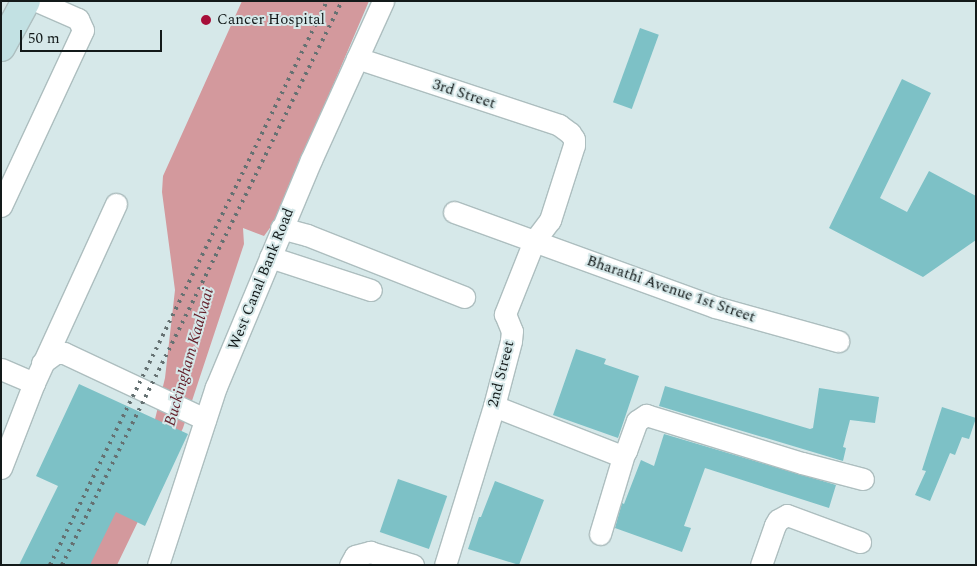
<!DOCTYPE html>
<html>
<head>
<meta charset="utf-8">
<style>
	body { margin:0 }
	#map { position:relative; width:977px; height:566px; overflow:hidden; background:#d6e8e9; font-family:Spectral,serif }
	div>[style] { position:absolute }
	.water>* { inset:0; background:#d3999d }
	.building>* { inset:0; background:#7dc1c6; transform-origin:0 0 }
	.roads { filter:drop-shadow(1px 0 #adbebf) drop-shadow(-1px 0 #adbebf) drop-shadow(0 1px #adbebf) drop-shadow(0 -1px #adbebf) }
	.street>* { height:21px; margin:-10.5px; padding:0 10.5px; transform-origin:10.5px; border-radius:10.5px; background:#fff }
	.secondary>* { height:28px; margin:-14px; padding:0 14px; transform-origin:14px; border-radius:14px; background:#c2e1e3 }
	.rail>* { height:4px; margin-top:-2px; transform-origin:0; background:repeating-linear-gradient(90deg,#657172 0 2.5px,transparent 0 7.5px) }
	.dots>* { width:14px; height:14px; translate:-50% -50%; box-sizing:border-box; border:2px solid #d6e8e9; border-radius:50% }
	span { translate:-50% -50%; white-space:nowrap; text-align:center; line-height:1.15; -webkit-text-stroke:4px #d6e8e9; paint-order:stroke }
	.poi-label { font-size:15px; color:#131a1a }
	.left { translate:0 -50%; text-align:left }
	.street-label { font-size:15px; color:#131a1a }
	.water-label { font-size:16px; color:#641f2a; font-style:italic }
	.frame { position:absolute; inset:0; border:2px solid #131a1a; pointer-events:none }
	.scale { position:absolute; left:20px; top:30px; width:142px; height:22px; box-sizing:border-box; border:2px solid #131a1a; border-top:0; padding-left:6px; font-size:15px; line-height:18px; white-space:nowrap; color:#131a1a; -webkit-text-stroke:4px #d6e8e9; paint-order:stroke }
</style>
</head>
<body>
<div id="map">
	<div class="water">
		<i style="clip-path:polygon(242px 1px,369px 1px,275px 221px,264px 236px,243px 228px,244px 244px,183px 428px,117px 565px,87px 565px,149px 444px,165px 378px,175px 290px,162px 192px,163px 176px)"></i>
	</div>
	<div class="building">
		<i style="left:640px;top:28px;width:20px;height:79px;rotate:20deg"></i>
		<i style="clip-path:polygon(902px 79px,931px 93px,880px 198px,907px 212px,929px 171px,976px 196px,976px 240px,923px 277px,829px 228px)"></i>
		<i style="clip-path:polygon(576px 349px,606px 359px,604px 364px,639px 376px,618px 438px,553px 415px)"></i>
		<i style="clip-path:polygon(79px 384px,188px 434px,186px 438px,145px 526px,116px 512px,90px 565px,19px 565px,58px 486px,36px 476px)"></i>
		<i style="clip-path:polygon(665px 386px,810px 429px,813px 428px,819px 388px,879px 397px,875px 423px,850px 420px,843px 447px,846px 448px,843px 461px,659px 406px)"></i>
		<i style="clip-path:polygon(942px 407px,976px 418px,969px 439px,962px 437px,955px 455px,950px 453px,930px 501px,915px 495px,926px 471px,922px 470px)"></i>
		<i style="clip-path:polygon(664px 434px,836px 485px,829px 508px,705px 468px,684px 526px,691px 528px,682px 552px,615px 528px,622px 503px,624px 504px,641px 460px,654px 466px)"></i>
		<i style="left:398px;top:479px;width:52px;height:56px;rotate:19deg"></i>
		<i style="clip-path:polygon(495px 481px,544px 500px,519px 565px,468px 549px,479px 517px,481px 517px)"></i>
	</div>
	<div class="roads">
		<div class="street">
			<i style="left:357px;top:58px;width:213px;rotate:18.3deg"></i>
			<i style="left:559px;top:125px;width:14px;rotate:36deg"></i>
			<i style="left:570px;top:133px;width:7px;rotate:56deg"></i>
			<i style="left:574px;top:139px;width:6px;rotate:90deg"></i>
			<i style="left:574px;top:145px;width:79px;rotate:107.7deg"></i>
			<i style="left:550px;top:220px;width:26px;rotate:127deg"></i>
			<i style="left:534px;top:241px;width:79px;rotate:111.7deg"></i>
			<i style="left:505px;top:314px;width:18px;rotate:68deg"></i>
			<i style="left:512px;top:331px;width:10px;rotate:96deg"></i>
			<i style="left:511px;top:341px;width:67px;rotate:104.7deg"></i>
			<i style="left:494px;top:406px;width:166px;rotate:107.1deg"></i>
			<i style="left:1px;top:206px;width:194px;rotate:-65deg"></i>
			<i style="left:83px;top:30px;width:12px;rotate:-114deg"></i>
			<i style="left:78px;top:19px;width:45px;rotate:-156.3deg"></i>
			<i style="left:454px;top:212px;width:278px;rotate:20deg"></i>
			<i style="left:715px;top:307px;width:128px;rotate:15.5deg"></i>
			<i style="left:281px;top:228px;width:27px;rotate:15deg"></i>
			<i style="left:307px;top:235px;width:169px;rotate:21.5deg"></i>
			<i style="left:270px;top:257px;width:106px;rotate:18.1deg"></i>
			<i style="left:42px;top:363px;width:17px;rotate:-36deg"></i>
			<i style="left:56px;top:353px;width:8px"></i>
			<i style="left:64px;top:353px;width:156px;rotate:25.1deg"></i>
			<i style="left:1px;top:369px;width:36px;rotate:23deg"></i>
			<i style="left:494px;top:406px;width:134px;rotate:21.4deg"></i>
			<i style="left:619px;top:455px;width:8px;rotate:-30deg"></i>
			<i style="left:626px;top:451px;width:32px;rotate:-70deg"></i>
			<i style="left:637px;top:421px;width:11px;rotate:-34deg"></i>
			<i style="left:646px;top:415px;width:163px;rotate:17.1deg"></i>
			<i style="left:802px;top:463px;width:63px;rotate:14.7deg"></i>
			<i style="left:1px;top:468px;width:91px;rotate:-68.8deg"></i>
			<i style="left:34px;top:383px;width:197px;rotate:-65.4deg"></i>
			<i style="left:600px;top:534px;width:84px;rotate:-73.3deg"></i>
			<i style="left:158px;top:565px;width:187px;rotate:-72deg"></i>
			<i style="left:216px;top:387px;width:246px;rotate:-67.3deg"></i>
			<i style="left:311px;top:160px;width:175px;rotate:-65.6deg"></i>
			<i style="left:350px;top:565px;width:10px;rotate:-61deg"></i>
			<i style="left:355px;top:556px;width:16px;rotate:-15deg"></i>
			<i style="left:370px;top:552px;width:45px;rotate:16.8deg"></i>
			<i style="left:761px;top:565px;width:42px;rotate:-70.7deg"></i>
			<i style="left:775px;top:525px;width:6px;rotate:-59deg"></i>
			<i style="left:778px;top:520px;width:10px;rotate:-29deg"></i>
			<i style="left:787px;top:515px;width:78px;rotate:20.3deg"></i>
		</div>
		<div class="secondary">
			<i style="left:1px;top:47px;width:52px;rotate:-61.5deg"></i>
		</div>
	</div>
	<div class="rail">
		<i style="left:50px;top:565px;width:628px;rotate:-63.84deg"></i>
		<i style="left:62px;top:565px;width:630px;rotate:-63.6deg"></i>
	</div>
	<div class="dots">
		<i style="left:206px;top:20px;background:#a70e39"></i>
	</div>
	<div class="poi-label">
		<span class="left" style="left:217px;top:20px">Cancer Hospital</span>
	</div>
	<div class="street-label">
		<span style="left:464px;top:94px;rotate:18deg">3rd Street</span>
		<span style="left:261px;top:279px;rotate:-68deg">West Canal Bank Road</span>
		<span style="left:671px;top:289px;rotate:19deg">Bharathi Avenue 1st Street</span>
		<span style="left:501px;top:374px;rotate:-76deg">2nd Street</span>
	</div>
	<div class="water-label">
		<span style="left:189px;top:357px;rotate:-74deg">Buckingham Kaalvaai</span>
	</div>
	<div class="frame"></div>
	<div class="scale">50 m</div>
</div>
</body>
</html>
